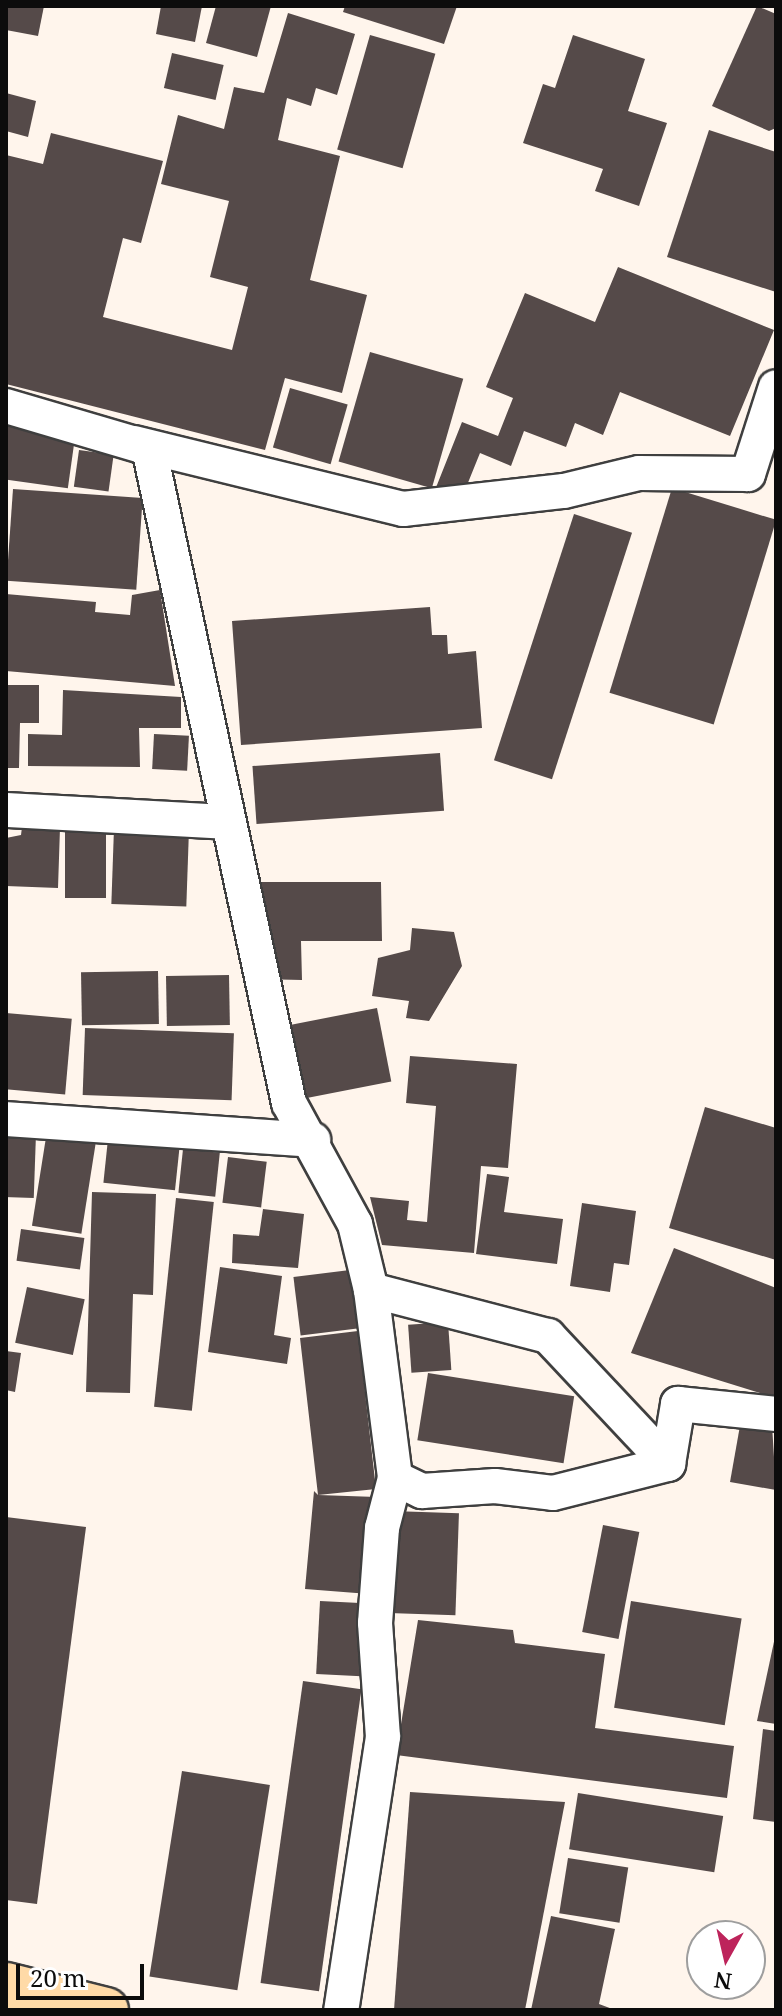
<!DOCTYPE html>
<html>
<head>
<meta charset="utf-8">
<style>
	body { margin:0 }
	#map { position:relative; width:782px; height:2016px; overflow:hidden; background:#fff5ec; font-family:"Noto Serif",serif }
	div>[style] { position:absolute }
	.building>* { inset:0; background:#554a49; transform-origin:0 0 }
	.roads { filter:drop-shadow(2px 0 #3f3f3f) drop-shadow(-2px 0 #3f3f3f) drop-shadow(0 2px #3f3f3f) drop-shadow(0 -2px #3f3f3f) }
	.minor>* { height:34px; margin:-17px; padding:0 17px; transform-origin:17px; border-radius:17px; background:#fff }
	.secondary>* { height:44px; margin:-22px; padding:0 22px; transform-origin:22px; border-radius:22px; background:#ffdaa7 }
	span { translate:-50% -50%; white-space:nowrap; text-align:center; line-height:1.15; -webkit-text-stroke:8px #fff; paint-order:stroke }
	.frame { position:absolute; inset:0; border:8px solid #0c0c0c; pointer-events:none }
	.north { position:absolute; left:686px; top:1920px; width:80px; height:80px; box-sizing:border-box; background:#fff; border:2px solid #9e9e9e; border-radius:50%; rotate:188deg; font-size:22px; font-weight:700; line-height:32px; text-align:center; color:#0c0c0c }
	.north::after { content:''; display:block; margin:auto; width:28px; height:36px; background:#bd245b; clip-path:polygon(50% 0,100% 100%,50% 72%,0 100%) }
	.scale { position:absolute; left:16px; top:1964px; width:128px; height:36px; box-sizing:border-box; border:4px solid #0c0c0c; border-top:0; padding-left:10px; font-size:24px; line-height:28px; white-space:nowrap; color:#0c0c0c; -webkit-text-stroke:6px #fff; paint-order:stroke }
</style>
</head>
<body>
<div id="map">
	<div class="building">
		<i style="clip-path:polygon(6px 6px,44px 6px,38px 36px,6px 30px)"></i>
		<i style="clip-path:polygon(161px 6px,202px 6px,195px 42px,156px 34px)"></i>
		<i style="clip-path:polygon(216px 6px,271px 6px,257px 57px,206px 43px)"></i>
		<i style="clip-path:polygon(345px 6px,457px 6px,444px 44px,343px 12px)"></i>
		<i style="clip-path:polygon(757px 6px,776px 14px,776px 128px,769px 131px,712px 106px)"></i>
		<i style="clip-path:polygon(288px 13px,355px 34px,337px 95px,316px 88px,311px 106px,287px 98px,278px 140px,340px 156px,310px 280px,367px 295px,342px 393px,285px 378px,265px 450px,6px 384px,6px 155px,43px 164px,51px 133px,163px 161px,141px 243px,123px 238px,103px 317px,232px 350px,248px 287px,210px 277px,229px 201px,161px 184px,178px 115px,224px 129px,234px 87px,264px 93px)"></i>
		<i style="left:370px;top:35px;width:68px;height:119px;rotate:16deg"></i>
		<i style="clip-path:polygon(573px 35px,645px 59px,628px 111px,667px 123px,639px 206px,595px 191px,603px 169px,523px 143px,543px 84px,555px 88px)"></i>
		<i style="left:172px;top:53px;width:53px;height:36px;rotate:13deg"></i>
		<i style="clip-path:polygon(6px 93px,36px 101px,28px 137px,6px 131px)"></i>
		<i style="clip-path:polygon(709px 130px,776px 152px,776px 292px,667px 257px)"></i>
		<i style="clip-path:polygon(618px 267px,774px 330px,730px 436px,620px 392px,603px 435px,575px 423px,566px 447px,524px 431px,511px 466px,480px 453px,461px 500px,435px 490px,462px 422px,498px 436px,513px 398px,486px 387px,525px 293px,595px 322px)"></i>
		<i style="left:370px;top:352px;width:97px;height:114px;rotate:16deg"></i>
		<i style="left:290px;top:388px;width:60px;height:62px;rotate:16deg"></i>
		<i style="left:6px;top:411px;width:72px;height:68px;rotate:8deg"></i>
		<i style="left:79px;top:450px;width:35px;height:37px;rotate:8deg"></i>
		<i style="left:672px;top:488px;width:109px;height:214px;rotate:17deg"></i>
		<i style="left:13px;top:489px;width:130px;height:92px;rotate:4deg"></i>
		<i style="left:574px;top:514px;width:61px;height:259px;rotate:18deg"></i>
		<i style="clip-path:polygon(160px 590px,175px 686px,6px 671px,6px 594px,96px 602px,95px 612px,130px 615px,132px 595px)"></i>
		<i style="clip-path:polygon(430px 607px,432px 635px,447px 635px,448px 654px,476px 651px,482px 728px,241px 745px,232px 621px)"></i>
		<i style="clip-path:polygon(6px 685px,39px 685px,39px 723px,20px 723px,19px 768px,6px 768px)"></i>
		<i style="clip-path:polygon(63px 690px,181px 697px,181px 728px,139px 728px,140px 767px,28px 766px,28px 734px,62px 735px)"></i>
		<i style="left:154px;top:734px;width:35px;height:35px;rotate:3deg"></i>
		<i style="left:440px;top:753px;width:58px;height:188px;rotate:86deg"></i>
		<i style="clip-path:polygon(22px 827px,60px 828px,58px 888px,6px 886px,6px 838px,21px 835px)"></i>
		<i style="left:114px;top:828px;width:75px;height:76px;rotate:2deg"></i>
		<i style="left:65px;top:831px;width:41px;height:67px"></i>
		<i style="clip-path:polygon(257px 882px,381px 882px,382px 941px,301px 941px,302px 980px,258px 979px)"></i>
		<i style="clip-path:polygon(412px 928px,454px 932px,462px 966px,429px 1021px,406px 1018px,409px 1001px,372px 996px,378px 958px,410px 950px)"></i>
		<i style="left:158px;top:971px;width:53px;height:77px;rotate:89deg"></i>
		<i style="left:229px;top:975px;width:50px;height:63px;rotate:89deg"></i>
		<i style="left:377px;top:1008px;width:75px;height:90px;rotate:79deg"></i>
		<i style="left:6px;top:1013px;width:66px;height:76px;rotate:5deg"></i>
		<i style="left:85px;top:1028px;width:149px;height:67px;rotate:2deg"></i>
		<i style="clip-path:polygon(410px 1056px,517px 1064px,508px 1168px,481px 1166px,474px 1253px,382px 1245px,370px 1197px,409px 1201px,407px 1220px,427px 1222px,436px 1106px,406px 1103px)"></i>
		<i style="clip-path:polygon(705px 1107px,776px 1128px,776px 1260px,669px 1228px)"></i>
		<i style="left:47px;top:1131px;width:50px;height:96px;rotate:9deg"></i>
		<i style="left:6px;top:1133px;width:30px;height:64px;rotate:2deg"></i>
		<i style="left:108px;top:1139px;width:72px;height:44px;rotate:6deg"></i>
		<i style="left:183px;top:1149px;width:37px;height:44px;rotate:6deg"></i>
		<i style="left:228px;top:1157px;width:39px;height:46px;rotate:7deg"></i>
		<i style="clip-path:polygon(487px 1174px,509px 1177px,504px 1212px,563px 1219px,557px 1264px,476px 1254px)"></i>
		<i style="clip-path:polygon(92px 1192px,156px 1194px,153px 1295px,133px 1294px,130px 1393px,86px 1392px)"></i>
		<i style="left:176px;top:1198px;width:38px;height:210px;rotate:6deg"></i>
		<i style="clip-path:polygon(582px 1203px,636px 1211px,629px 1265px,614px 1263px,610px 1292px,570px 1286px)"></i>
		<i style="clip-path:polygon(263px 1209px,304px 1214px,298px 1268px,232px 1263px,233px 1234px,259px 1236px)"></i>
		<i style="left:21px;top:1229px;width:64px;height:32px;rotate:8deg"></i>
		<i style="clip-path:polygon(674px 1248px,776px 1288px,776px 1398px,631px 1353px)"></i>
		<i style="clip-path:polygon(220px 1267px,282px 1276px,274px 1335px,291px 1338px,287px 1364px,208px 1352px)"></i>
		<i style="left:350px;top:1270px;width:59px;height:57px;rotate:83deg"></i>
		<i style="left:27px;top:1287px;width:59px;height:57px;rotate:12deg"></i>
		<i style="left:448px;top:1322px;width:48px;height:40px;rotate:86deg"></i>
		<i style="clip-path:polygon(358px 1331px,376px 1489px,318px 1495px,377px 1497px,369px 1594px,305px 1589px,314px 1491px,318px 1495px,300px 1338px)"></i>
		<i style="clip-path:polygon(6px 1351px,21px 1353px,15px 1392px,6px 1390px)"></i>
		<i style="left:428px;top:1373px;width:148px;height:68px;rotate:9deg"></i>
		<i style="clip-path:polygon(741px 1420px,772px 1425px,776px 1490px,730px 1482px)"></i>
		<i style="left:392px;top:1511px;width:67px;height:102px;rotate:2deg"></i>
		<i style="clip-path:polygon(6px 1517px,86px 1527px,37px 1904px,6px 1900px)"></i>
		<i style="left:603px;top:1525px;width:37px;height:109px;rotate:11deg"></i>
		<i style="left:320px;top:1601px;width:50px;height:73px;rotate:3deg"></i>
		<i style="left:631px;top:1601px;width:112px;height:108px;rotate:9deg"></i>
		<i style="clip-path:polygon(418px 1620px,513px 1630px,515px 1643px,605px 1654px,595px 1728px,734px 1746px,727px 1798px,396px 1755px)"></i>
		<i style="clip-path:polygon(775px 1637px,776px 1637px,776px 1724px,757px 1721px)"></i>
		<i style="left:303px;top:1681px;width:59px;height:305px;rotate:8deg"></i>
		<i style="clip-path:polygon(763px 1729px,776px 1731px,776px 1822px,753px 1819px)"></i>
		<i style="left:182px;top:1771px;width:89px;height:208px;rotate:9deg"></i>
		<i style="clip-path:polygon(410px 1792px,565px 1802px,525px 2010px,394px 2010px)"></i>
		<i style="left:578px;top:1793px;width:147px;height:57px;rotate:9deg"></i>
		<i style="left:568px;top:1858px;width:61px;height:56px;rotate:9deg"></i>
		<i style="clip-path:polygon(551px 1916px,615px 1929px,599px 2004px,615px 2010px,531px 2010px)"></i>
	</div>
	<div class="roads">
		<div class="minor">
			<i style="left:6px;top:406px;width:149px;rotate:16.4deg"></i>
			<i style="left:149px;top:448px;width:670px;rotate:77.94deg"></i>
			<i style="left:289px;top:1103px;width:138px;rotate:61.4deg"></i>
			<i style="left:355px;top:1224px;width:68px;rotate:76.4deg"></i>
			<i style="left:371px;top:1290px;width:190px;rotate:82.7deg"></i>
			<i style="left:395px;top:1478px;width:52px;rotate:104.6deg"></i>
			<i style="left:382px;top:1528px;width:95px;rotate:94.2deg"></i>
			<i style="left:375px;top:1623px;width:114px;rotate:86deg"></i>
			<i style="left:383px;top:1737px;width:276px;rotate:98.7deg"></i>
			<i style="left:134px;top:443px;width:277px;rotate:13.8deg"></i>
			<i style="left:403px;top:509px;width:162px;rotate:-6.4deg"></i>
			<i style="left:564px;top:491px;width:77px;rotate:-13.5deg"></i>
			<i style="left:639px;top:473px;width:109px;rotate:0.5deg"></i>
			<i style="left:748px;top:474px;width:91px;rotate:-72.2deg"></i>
			<i style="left:6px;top:810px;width:221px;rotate:3.1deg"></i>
			<i style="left:6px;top:1119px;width:308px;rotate:3.9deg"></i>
			<i style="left:371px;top:1290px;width:183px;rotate:14.6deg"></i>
			<i style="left:548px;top:1336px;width:175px;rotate:46.8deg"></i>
			<i style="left:395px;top:1478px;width:30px;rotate:26deg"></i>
			<i style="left:422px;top:1491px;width:73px;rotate:-3.9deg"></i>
			<i style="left:495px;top:1486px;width:58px;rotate:6.9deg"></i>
			<i style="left:553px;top:1493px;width:119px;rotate:-14.2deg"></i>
			<i style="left:668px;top:1464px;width:61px;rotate:-80.5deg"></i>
			<i style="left:678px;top:1404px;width:99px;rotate:5.8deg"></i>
		</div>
		<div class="secondary">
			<i style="left:6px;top:1985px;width:103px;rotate:14deg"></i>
		</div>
	</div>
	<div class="frame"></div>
	<div class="north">N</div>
	<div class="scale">20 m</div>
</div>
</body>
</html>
